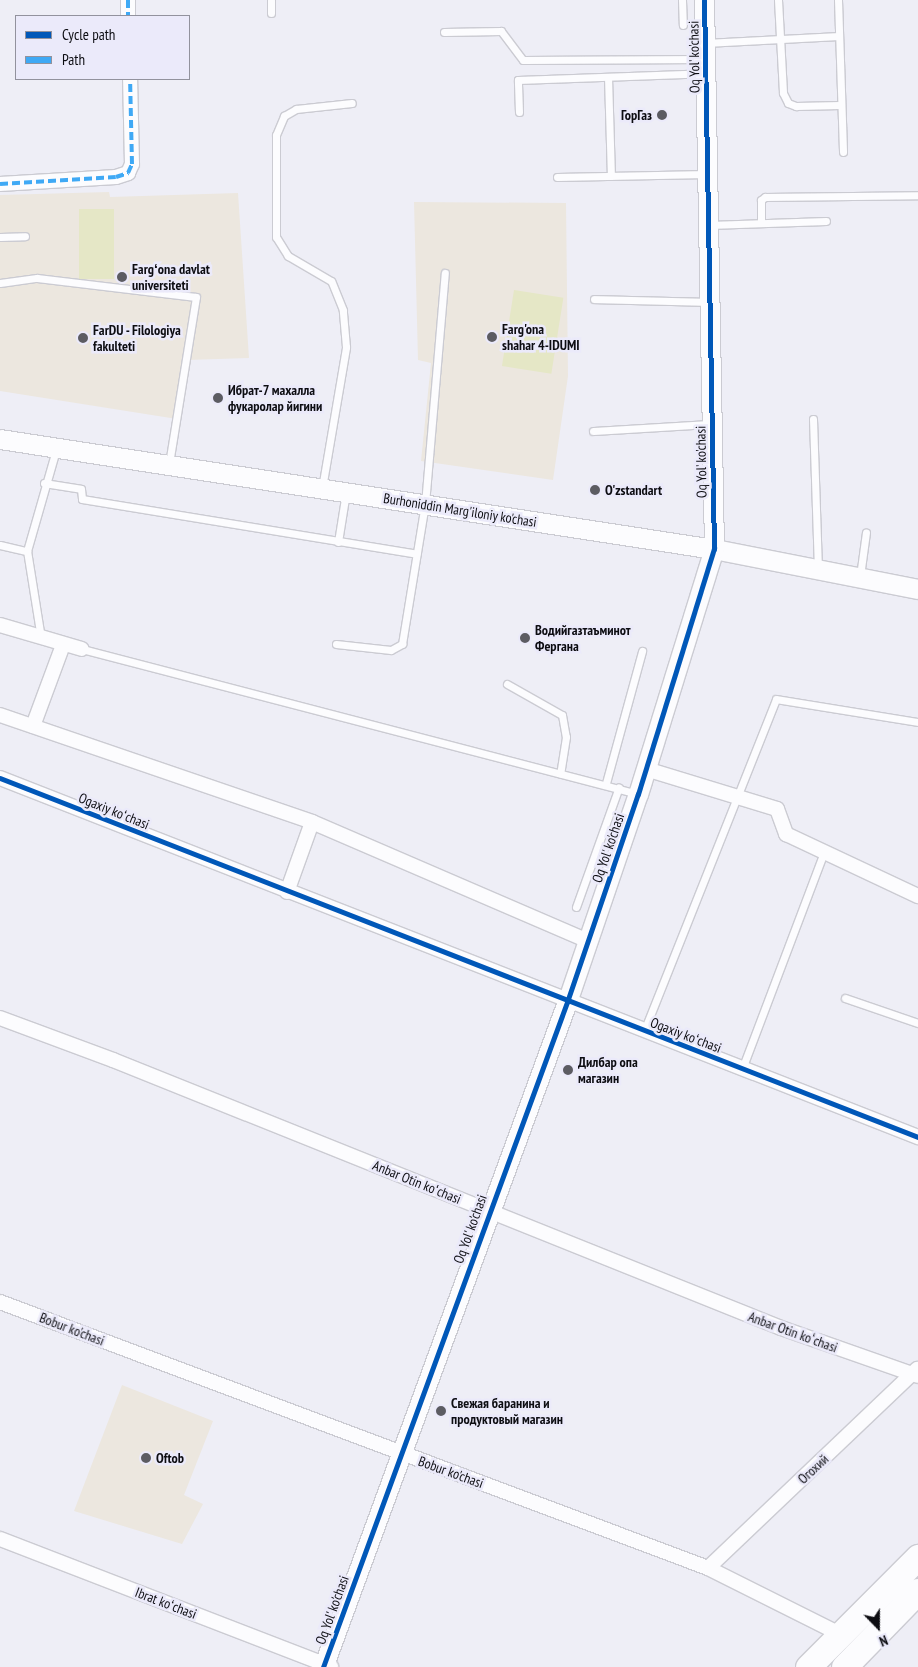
<!DOCTYPE html>
<html>
<head>
<meta charset="utf-8">
<style>
	body { margin:0 }
	#map { position:relative; width:918px; height:1667px; overflow:hidden; background:#eeeef6; font-family:"PT Sans Narrow",sans-serif }
	div>[style] { position:absolute }
	.education>* { inset:0; background:#ece7df }
	.green>* { inset:0; background:#e5e7c6; transform-origin:0 0 }
	.roads { filter:drop-shadow(1px 0 #cbcbd2) drop-shadow(-1px 0 #cbcbd2) drop-shadow(0 1px #cbcbd2) drop-shadow(0 -1px #cbcbd2) }
	.lane>* { height:7px; margin:-3.5px; padding:0 3.5px; transform-origin:3.5px; border-radius:3.5px; background:#fcfcfe }
	.street>* { height:14px; margin:-7px; padding:0 7px; transform-origin:7px; border-radius:7px; background:#fcfcfe }
	.secondary>* { height:19px; margin:-9.5px; padding:0 9.5px; transform-origin:9.5px; border-radius:9.5px; background:#fcfcfe }
	.highway>* { height:25px; margin:-12.5px; padding:0 12.5px; transform-origin:12.5px; border-radius:12.5px; background:#fcfcfe }
	.quiet>* { height:4px; margin-top:-2px; transform-origin:0; background:repeating-linear-gradient(90deg,#3fa9f5 0 8px,transparent 0 12px) }
	.cycleway>* { height:5px; margin:-2.5px; padding:0 2.5px; transform-origin:2.5px; border-radius:2.5px; background:#0057b8 }
	.dots>* { width:14px; height:14px; translate:-50% -50%; box-sizing:border-box; border:2px solid #ebeafa; border-radius:50% }
	span { translate:-50% -50%; white-space:nowrap; text-align:center; line-height:1.15; -webkit-text-stroke:5px #ebeafa; paint-order:stroke }
	.street-label { font-size:14px; color:#0d0d12 }
	.poi-label { font-size:14px; color:#0d0d12; font-weight:700 }
	.right { translate:-100% -50%; text-align:right }
	.left { translate:0 -50%; text-align:left }
	.legend { position:absolute; left:15px; top:15px; width:175px; height:65px; box-sizing:border-box; background:#ebeafa; border:1px solid #92929d; margin:0; padding:6px 9px; list-style:none; font-size:15px; color:#0d0d12 }
	.legend li { display:flex; align-items:center; gap:10px; height:25px }
	.legend b { width:25px; border:1px solid #92929d }
	.north { position:absolute; left:853px; top:1602px; width:50px; height:50px; -webkit-text-stroke:4px #ebeafa; paint-order:stroke; rotate:158deg; font-size:14px; font-weight:700; line-height:20px; text-align:center; color:#0d0d12 }
	.north::after { content:''; display:block; margin:auto; width:18px; height:22px; background:#0d0d12; clip-path:polygon(50% 0,100% 100%,50% 72%,0 100%) }
</style>
</head>
<body>
<div id="map">
	<div class="education">
		<i style="clip-path:polygon(109px 192px,110px 197px,238px 193px,249px 358px,187px 360px,177px 419px,0 391px,0 195px)"></i>
		<i style="clip-path:polygon(414px 202px,566px 203px,568px 376px,553px 480px,421px 461px,431px 363px,418px 360px)"></i>
		<i style="clip-path:polygon(122px 1385px,213px 1421px,184px 1495px,203px 1504px,182px 1544px,74px 1511px)"></i>
	</div>
	<div class="green">
		<i style="left:79px;top:209px;width:35px;height:70px"></i>
		<i style="left:514px;top:290px;width:50px;height:77px;rotate:9deg"></i>
	</div>
	<div class="roads">
		<div class="lane">
			<i style="left:271px;top:0;width:13px;rotate:90deg"></i>
			<i style="left:682px;top:0;width:25px;rotate:88deg"></i>
			<i style="left:778px;top:0;width:93px;rotate:86.9deg"></i>
			<i style="left:783px;top:93px;width:11px;rotate:63deg"></i>
			<i style="left:788px;top:103px;width:9px;rotate:21deg"></i>
			<i style="left:796px;top:106px;width:44px;rotate:-1.3deg"></i>
			<i style="left:838px;top:0;width:152px;rotate:88.1deg"></i>
			<i style="left:444px;top:32px;width:57px;rotate:-1deg"></i>
			<i style="left:501px;top:31px;width:36px;rotate:53deg"></i>
			<i style="left:523px;top:60px;width:180px;rotate:-0.3deg"></i>
			<i style="left:705px;top:43px;width:134px;rotate:-3deg"></i>
			<i style="left:608px;top:77px;width:99px;rotate:88.3deg"></i>
			<i style="left:519px;top:112px;width:32px;rotate:-92deg"></i>
			<i style="left:518px;top:80px;width:187px;rotate:-2.1deg"></i>
			<i style="left:557px;top:177px;width:150px;rotate:-1.1deg"></i>
			<i style="left:761px;top:222px;width:22px;rotate:-90deg"></i>
			<i style="left:761px;top:200px;width:5px;rotate:-37deg"></i>
			<i style="left:765px;top:197px;width:153px;rotate:-0.7deg"></i>
			<i style="left:709px;top:225px;width:117px;rotate:-2deg"></i>
			<i style="left:0;top:237px;width:25px;rotate:-2deg"></i>
			<i style="left:0;top:283px;width:37px;rotate:-8deg"></i>
			<i style="left:37px;top:278px;width:160px;rotate:6.8deg"></i>
			<i style="left:196px;top:297px;width:169px;rotate:99.2deg"></i>
			<i style="left:594px;top:299px;width:114px;rotate:1.5deg"></i>
			<i style="left:813px;top:419px;width:149px;rotate:88.1deg"></i>
			<i style="left:593px;top:431px;width:117px;rotate:-3.4deg"></i>
			<i style="left:44px;top:483px;width:37px;rotate:9deg"></i>
			<i style="left:81px;top:489px;width:10px;rotate:84deg"></i>
			<i style="left:82px;top:499px;width:339px;rotate:9.3deg"></i>
			<i style="left:322px;top:488px;width:143px;rotate:-80.3deg"></i>
			<i style="left:346px;top:347px;width:37px;rotate:-95deg"></i>
			<i style="left:343px;top:310px;width:31px;rotate:-112deg"></i>
			<i style="left:331px;top:281px;width:50px;rotate:-149.8deg"></i>
			<i style="left:288px;top:256px;width:22px;rotate:-122deg"></i>
			<i style="left:276px;top:237px;width:102px;rotate:-90deg"></i>
			<i style="left:276px;top:135px;width:21px;rotate:-67deg"></i>
			<i style="left:284px;top:116px;width:14px;rotate:-30deg"></i>
			<i style="left:296px;top:109px;width:56px;rotate:-6.1deg"></i>
			<i style="left:338px;top:542px;width:51px;rotate:-80.9deg"></i>
			<i style="left:0;top:545px;width:28px;rotate:13deg"></i>
			<i style="left:860px;top:576px;width:44px;rotate:-82.2deg"></i>
			<i style="left:41px;top:638px;width:88px;rotate:-99.1deg"></i>
			<i style="left:27px;top:551px;width:105px;rotate:-74deg"></i>
			<i style="left:336px;top:644px;width:55px;rotate:6.2deg"></i>
			<i style="left:391px;top:650px;width:13px;rotate:-29deg"></i>
			<i style="left:402px;top:644px;width:142px;rotate:-80.7deg"></i>
			<i style="left:425px;top:504px;width:232px;rotate:-85.1deg"></i>
			<i style="left:82px;top:649px;width:575px;rotate:14.62deg"></i>
			<i style="left:507px;top:684px;width:63px;rotate:29.4deg"></i>
			<i style="left:562px;top:715px;width:22px;rotate:80deg"></i>
			<i style="left:566px;top:737px;width:37px;rotate:99deg"></i>
			<i style="left:606px;top:783px;width:137px;rotate:-74.7deg"></i>
			<i style="left:576px;top:907px;width:127px;rotate:-70.3deg"></i>
			<i style="left:845px;top:998px;width:77px;rotate:18.9deg"></i>
			<i style="left:644px;top:1031px;width:357px;rotate:-68.3deg"></i>
			<i style="left:776px;top:699px;width:144px;rotate:9.2deg"></i>
			<i style="left:742px;top:1069px;width:232px;rotate:-69.3deg"></i>
		</div>
		<div class="street">
			<i style="left:128px;top:0;width:16px;rotate:90deg"></i>
			<i style="left:0;top:184px;width:116px;rotate:-3.5deg"></i>
			<i style="left:116px;top:177px;width:13px;rotate:-18deg"></i>
			<i style="left:128px;top:173px;width:10px;rotate:-66deg"></i>
			<i style="left:132px;top:164px;width:85px;rotate:-91.3deg"></i>
			<i style="left:0;top:625px;width:85px;rotate:16.3deg"></i>
			<i style="left:0;top:715px;width:330px;rotate:18.9deg"></i>
			<i style="left:312px;top:822px;width:301px;rotate:23.3deg"></i>
			<i style="left:33px;top:726px;width:86px;rotate:-69.7deg"></i>
			<i style="left:646px;top:769px;width:137px;rotate:17deg"></i>
			<i style="left:777px;top:809px;width:27px;rotate:70deg"></i>
			<i style="left:786px;top:834px;width:146px;rotate:25.2deg"></i>
			<i style="left:0;top:778px;width:986px;rotate:21.36deg"></i>
			<i style="left:287px;top:892px;width:74px;rotate:-70.3deg"></i>
			<i style="left:0;top:1018px;width:121px;rotate:20.4deg"></i>
			<i style="left:113px;top:1060px;width:720px;rotate:21.86deg"></i>
			<i style="left:781px;top:1328px;width:145px;rotate:19.3deg"></i>
			<i style="left:0;top:1302px;width:756px;rotate:20.59deg"></i>
			<i style="left:708px;top:1568px;width:148px;rotate:26.6deg"></i>
			<i style="left:0;top:1539px;width:355px;rotate:21.1deg"></i>
			<i style="left:708px;top:1568px;width:289px;rotate:-43.6deg"></i>
		</div>
		<div class="secondary">
			<i style="left:0;top:439px;width:722px;rotate:8.76deg"></i>
			<i style="left:714px;top:549px;width:208px;rotate:11.1deg"></i>
			<i style="left:323px;top:1667px;width:708px;rotate:-69.85deg"></i>
			<i style="left:567px;top:1002px;width:220px;rotate:-71.2deg"></i>
			<i style="left:638px;top:794px;width:257px;rotate:-72.8deg"></i>
			<i style="left:714px;top:549px;width:549px;rotate:-91.04deg"></i>
		</div>
		<div class="highway">
			<i style="left:808px;top:1667px;width:156px;rotate:-45deg"></i>
			<i style="left:844px;top:1667px;width:106px;rotate:-45.8deg"></i>
		</div>
	</div>
	<div class="quiet">
		<i style="left:128px;top:0;width:16px;rotate:90deg"></i>
		<i style="left:0;top:184px;width:116px;rotate:-3.5deg"></i>
		<i style="left:116px;top:177px;width:13px;rotate:-18deg"></i>
		<i style="left:128px;top:173px;width:10px;rotate:-66deg"></i>
		<i style="left:132px;top:164px;width:85px;rotate:-91.3deg"></i>
	</div>
	<div class="cycleway">
		<i style="left:0;top:778px;width:986px;rotate:21.36deg"></i>
		<i style="left:323px;top:1667px;width:708px;rotate:-69.85deg"></i>
		<i style="left:567px;top:1002px;width:220px;rotate:-71.2deg"></i>
		<i style="left:638px;top:794px;width:257px;rotate:-72.8deg"></i>
		<i style="left:714px;top:549px;width:549px;rotate:-91.04deg"></i>
	</div>
	<div class="dots">
		<i style="left:662px;top:115px;background:#5c5c62"></i>
		<i style="left:122px;top:277px;background:#5c5c62"></i>
		<i style="left:492px;top:337px;background:#5c5c62"></i>
		<i style="left:83px;top:338px;background:#5c5c62"></i>
		<i style="left:218px;top:398px;background:#5c5c62"></i>
		<i style="left:595px;top:490px;background:#5c5c62"></i>
		<i style="left:525px;top:638px;background:#5c5c62"></i>
		<i style="left:568px;top:1070px;background:#5c5c62"></i>
		<i style="left:441px;top:1411px;background:#5c5c62"></i>
		<i style="left:146px;top:1458px;background:#5c5c62"></i>
	</div>
	<div class="street-label">
		<span style="left:694px;top:57px;rotate:-91deg">Oq Yol' ko'chasi</span>
		<span style="left:701px;top:462px;rotate:-91deg">Oq Yol' ko'chasi</span>
		<span style="left:460px;top:510px;rotate:9deg">Burhoniddin Marg'iloniy ko'chasi</span>
		<span style="left:114px;top:811px;rotate:22deg">Ogaxiy koʻchasi</span>
		<span style="left:608px;top:848px;rotate:-71deg">Oq Yol' ko'chasi</span>
		<span style="left:686px;top:1035px;rotate:21deg">Ogaxiy koʻchasi</span>
		<span style="left:417px;top:1182px;rotate:22deg">Anbar Otin koʻchasi</span>
		<span style="left:470px;top:1229px;rotate:-70deg">Oq Yol' ko'chasi</span>
		<span style="left:72px;top:1329px;rotate:21deg">Bobur ko'chasi</span>
		<span style="left:793px;top:1332px;rotate:20deg">Anbar Otin koʻchasi</span>
		<span style="left:813px;top:1469px;rotate:-43deg">Огохий</span>
		<span style="left:451px;top:1472px;rotate:20deg">Bobur ko'chasi</span>
		<span style="left:166px;top:1603px;rotate:21deg">Ibrat koʻchasi</span>
		<span style="left:332px;top:1610px;rotate:-70deg">Oq Yol' ko'chasi</span>
	</div>
	<div class="poi-label">
		<span class="right" style="left:652px;top:115px">ГорГаз</span>
		<span class="left" style="left:132px;top:277px">Fargʻona davlat<br>universiteti</span>
		<span class="left" style="left:502px;top:337px">Farg'ona<br>shahar 4-IDUMI</span>
		<span class="left" style="left:93px;top:338px">FarDU - Filologiya<br>fakulteti</span>
		<span class="left" style="left:228px;top:398px">Ибрат-7 махалла<br>фукаролар йигини</span>
		<span class="left" style="left:605px;top:490px">O'zstandart</span>
		<span class="left" style="left:535px;top:638px">Водийгазтаъминот<br>Фергана</span>
		<span class="left" style="left:578px;top:1070px">Дилбар опа<br>магазин</span>
		<span class="left" style="left:451px;top:1411px">Свежая баранина и<br>продуктовый магазин</span>
		<span class="left" style="left:156px;top:1458px">Oftob</span>
	</div>
	<ul class="legend">
	<li><b style="height:6px;background:#0057b8"></b>Cycle path</li>
	<li><b style="height:6px;background:#3fa9f5"></b>Path</li>
	</ul>
	<div class="north">N</div>
</div>
</body>
</html>
